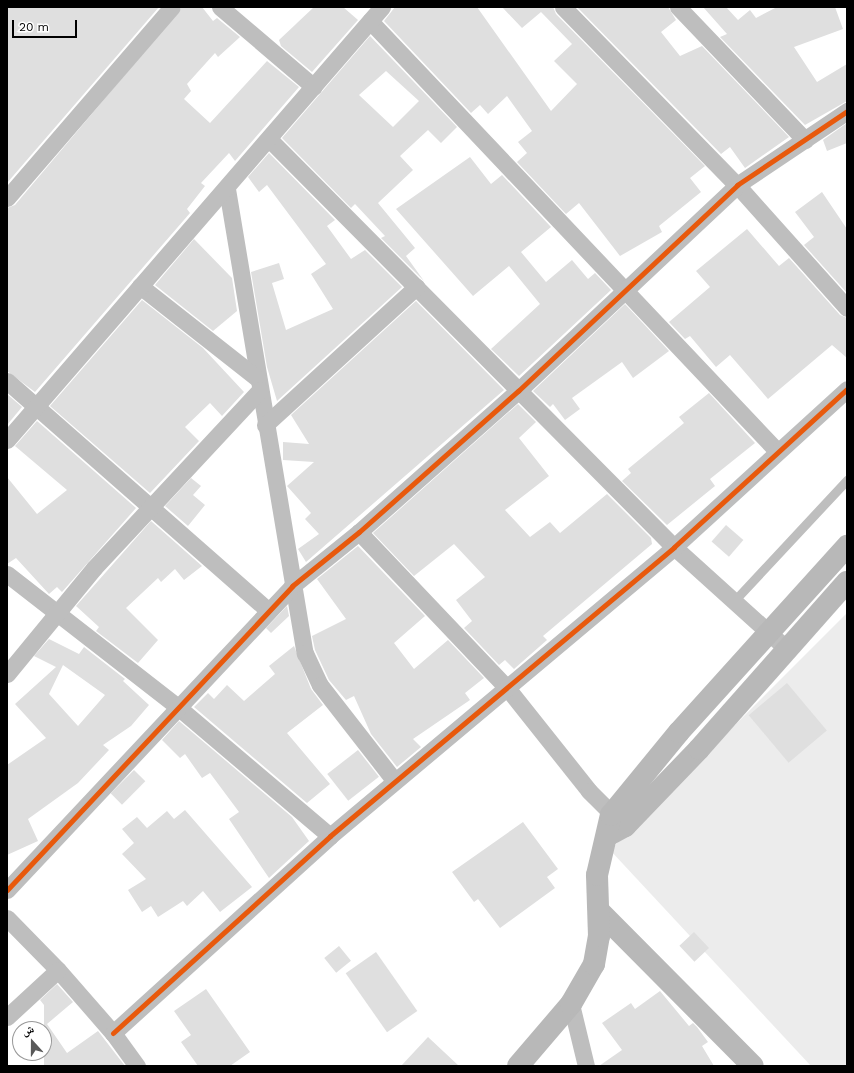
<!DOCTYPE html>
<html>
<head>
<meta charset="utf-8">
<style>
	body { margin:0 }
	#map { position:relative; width:854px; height:1073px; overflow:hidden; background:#fff; font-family:"Work Sans","Noto Naskh Arabic",sans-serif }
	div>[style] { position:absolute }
	.green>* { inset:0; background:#ececec }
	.building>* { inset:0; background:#dfdfdf; transform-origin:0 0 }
	.lane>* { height:9px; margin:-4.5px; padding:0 4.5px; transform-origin:4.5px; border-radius:4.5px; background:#bebebe }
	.street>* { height:17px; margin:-8.5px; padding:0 8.5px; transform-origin:8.5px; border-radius:8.5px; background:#bebebe }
	.secondary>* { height:22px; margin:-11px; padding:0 11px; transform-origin:11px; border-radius:11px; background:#b8b8b8 }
	.cycleway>* { height:5px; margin:-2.5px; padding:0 2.5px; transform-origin:2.5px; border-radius:2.5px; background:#e8590c }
	span { translate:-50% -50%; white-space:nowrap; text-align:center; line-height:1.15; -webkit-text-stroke:3px #fff; paint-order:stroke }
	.frame { position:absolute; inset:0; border:8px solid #000; pointer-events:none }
	.north { position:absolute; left:12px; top:1021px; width:40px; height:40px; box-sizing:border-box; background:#fff; border:1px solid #999; border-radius:50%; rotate:339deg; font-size:11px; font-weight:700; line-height:16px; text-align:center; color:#000 }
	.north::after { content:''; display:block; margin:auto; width:14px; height:18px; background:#595959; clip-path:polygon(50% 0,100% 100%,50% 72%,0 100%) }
	.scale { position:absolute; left:12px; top:20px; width:65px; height:18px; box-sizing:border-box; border:2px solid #000; border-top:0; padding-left:5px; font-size:12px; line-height:14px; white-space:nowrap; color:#000; -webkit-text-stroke:3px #fff; paint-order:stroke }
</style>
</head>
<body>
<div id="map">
	<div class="green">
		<i style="clip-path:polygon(847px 613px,847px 1066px,811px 1066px,610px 850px)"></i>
	</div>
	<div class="building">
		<i style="clip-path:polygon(7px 7px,159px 7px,7px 183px)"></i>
		<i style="clip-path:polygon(182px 7px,202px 7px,213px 21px,217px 18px,240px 37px,218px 57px,215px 53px,187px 84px,191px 91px,184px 99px,210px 123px,267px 61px,299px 87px,235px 161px,229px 153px,201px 183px,205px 186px,187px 209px,190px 213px,35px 392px,7px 371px,7px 208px,15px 205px)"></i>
		<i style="clip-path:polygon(314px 7px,343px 7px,358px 20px,312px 72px,281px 46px,279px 40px)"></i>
		<i style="clip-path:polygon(395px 7px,477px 7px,551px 111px,577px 84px,554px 61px,572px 44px,541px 12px,522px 28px,502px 7px,553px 7px,556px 14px,705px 166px,690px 178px,701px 192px,659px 226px,662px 232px,620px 256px,579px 203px,566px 214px,517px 162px,527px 153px,518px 142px,532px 131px,507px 96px,488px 114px,480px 105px,471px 113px,384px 21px)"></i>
		<i style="clip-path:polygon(577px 7px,668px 7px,676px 20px,661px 32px,680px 56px,702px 46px,789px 137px,745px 168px,730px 147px,721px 154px)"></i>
		<i style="clip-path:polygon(703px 7px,726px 7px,738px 20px,750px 10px,756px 18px,777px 7px,835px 7px,843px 29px,794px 47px,817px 82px,847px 64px,847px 101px,805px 125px,720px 37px,727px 34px)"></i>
		<i style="clip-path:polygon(evenodd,370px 36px,457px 127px,441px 143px,428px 130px,400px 156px,413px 170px,378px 203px,415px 248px,406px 256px,424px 281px,381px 238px,385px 236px,355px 204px,351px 208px,282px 138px,370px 36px,386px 71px,419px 101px,393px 127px,359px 95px,386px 71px)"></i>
		<i style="clip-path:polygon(847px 123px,847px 143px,827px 151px,823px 140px)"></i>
		<i style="clip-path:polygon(269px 153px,335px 220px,327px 226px,351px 259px,365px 250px,402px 287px,277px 401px,267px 367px,251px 272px,279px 263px,284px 279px,272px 283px,286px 330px,333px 309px,311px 274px,326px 264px,267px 185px,259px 192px,248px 177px)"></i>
		<i style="clip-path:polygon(470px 157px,491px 184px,502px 175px,551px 227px,521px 252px,546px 282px,572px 260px,588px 279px,595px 273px,611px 290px,519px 376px,491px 349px,540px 304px,509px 266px,473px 296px,396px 209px)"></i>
		<i style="clip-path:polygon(822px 192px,847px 229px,847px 293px,804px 245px,814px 237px,795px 212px)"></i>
		<i style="clip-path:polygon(747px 229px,779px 266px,789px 258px,840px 315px,847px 318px,847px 358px,832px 345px,768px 399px,730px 355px,716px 367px,690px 336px,685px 339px,669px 322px,710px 287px,696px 271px)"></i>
		<i style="clip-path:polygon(194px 239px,232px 278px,237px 311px,213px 331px,155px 285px)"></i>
		<i style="clip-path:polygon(142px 300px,203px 348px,244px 392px,222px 416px,210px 403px,185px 427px,199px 441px,150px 493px,50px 406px)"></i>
		<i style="clip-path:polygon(416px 301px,504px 390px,306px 562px,298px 549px,319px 534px,305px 519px,311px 513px,287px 486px,314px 462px,283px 460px,283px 442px,309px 444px,291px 415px)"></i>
		<i style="clip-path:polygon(625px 304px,669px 351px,633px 378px,622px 362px,572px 398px,580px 409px,565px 420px,553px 404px,550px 407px,533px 391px)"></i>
		<i style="clip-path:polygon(709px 393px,755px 443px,710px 479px,715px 486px,667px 525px,622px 481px,631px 473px,628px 469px,684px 423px,679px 417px)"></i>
		<i style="clip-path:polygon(7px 394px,22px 407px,7px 425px)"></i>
		<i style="clip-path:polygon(518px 404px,536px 422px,519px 438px,549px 476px,505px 510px,530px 537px,550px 522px,560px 533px,607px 494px,651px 538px,652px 544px,543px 636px,547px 640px,514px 669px,505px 660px,499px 665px,464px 628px,472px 621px,456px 600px,485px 577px,454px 544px,414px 576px,373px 533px)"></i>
		<i style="clip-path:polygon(37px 421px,136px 508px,62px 592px,57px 587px,49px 594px,16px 558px,7px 564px,7px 477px,37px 514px,67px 490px,15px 446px)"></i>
		<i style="clip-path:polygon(191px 478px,201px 486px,193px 495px,205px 505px,188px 526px,165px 506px)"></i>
		<i style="clip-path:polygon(151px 521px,202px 566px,184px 580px,175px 569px,161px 582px,158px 578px,126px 608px,158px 640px,138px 663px,96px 631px,99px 627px,76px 606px)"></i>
		<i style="left:726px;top:525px;width:23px;height:22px;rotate:41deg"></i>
		<i style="clip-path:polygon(358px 546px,425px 616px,394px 643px,414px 669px,448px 640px,484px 678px,465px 693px,470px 700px,413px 739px,421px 747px,397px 767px,371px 734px,354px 696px,346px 700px,329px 680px,315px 650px,312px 636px,346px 619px,317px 579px)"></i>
		<i style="clip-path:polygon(287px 606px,289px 616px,271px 633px,266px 628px)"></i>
		<i style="clip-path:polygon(evenodd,49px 639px,79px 654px,84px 647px,125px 679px,123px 681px,149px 705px,131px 726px,103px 745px,109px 750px,78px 783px,28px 819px,38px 841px,7px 855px,7px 765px,46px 738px,15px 704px,56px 667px,34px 656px,49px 639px,63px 665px,105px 695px,78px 726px,49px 694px,63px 665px)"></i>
		<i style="clip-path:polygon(294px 646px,311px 689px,323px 705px,287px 733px,330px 784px,307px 803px,194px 707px,208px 693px,214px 699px,227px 685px,244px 701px,275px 674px,269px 666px)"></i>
		<i style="left:787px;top:683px;width:62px;height:50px;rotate:50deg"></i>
		<i style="clip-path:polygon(179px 721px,292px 817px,309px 841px,269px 878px,229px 819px,239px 812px,210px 773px,202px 778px,185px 754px,180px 758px,162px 740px)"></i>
		<i style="left:358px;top:750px;width:34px;height:39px;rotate:52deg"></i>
		<i style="left:134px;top:770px;width:16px;height:33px;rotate:45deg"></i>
		<i style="clip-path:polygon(185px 810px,252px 887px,220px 912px,203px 891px,187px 906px,183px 901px,158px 917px,151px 906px,142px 912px,128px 890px,146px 879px,122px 854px,134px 843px,122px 829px,137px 817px,147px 828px,167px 811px,174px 819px)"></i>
		<i style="clip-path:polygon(523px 822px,558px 869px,547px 877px,555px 888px,500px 928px,478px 899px,474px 902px,452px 872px)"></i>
		<i style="left:694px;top:932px;width:22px;height:20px;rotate:47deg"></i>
		<i style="left:339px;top:946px;width:19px;height:19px;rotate:51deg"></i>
		<i style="left:376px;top:952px;width:72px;height:37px;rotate:55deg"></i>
		<i style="clip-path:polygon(57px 984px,73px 1002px,47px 1024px,67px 1053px,98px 1031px,125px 1066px,44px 1066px,44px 1005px,40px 1000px)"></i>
		<i style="clip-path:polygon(206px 989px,250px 1052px,230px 1066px,198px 1066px,181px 1042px,191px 1035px,174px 1011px)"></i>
		<i style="clip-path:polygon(660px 991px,689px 1026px,693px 1023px,697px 1027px,708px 1042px,702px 1046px,714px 1066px,599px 1066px,622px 1050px,602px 1023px,631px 1003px,635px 1009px)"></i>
		<i style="clip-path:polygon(428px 1037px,459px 1066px,401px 1066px)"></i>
	</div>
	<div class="lane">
		<i style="left:734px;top:601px;width:166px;rotate:-47deg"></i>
	</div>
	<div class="street">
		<i style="left:220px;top:7px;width:123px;rotate:40.4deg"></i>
		<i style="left:563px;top:7px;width:249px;rotate:45.7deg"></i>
		<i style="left:737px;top:185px;width:165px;rotate:48.2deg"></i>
		<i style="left:678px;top:7px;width:184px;rotate:46.3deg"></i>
		<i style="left:370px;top:21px;width:592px;rotate:46.57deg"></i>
		<i style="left:270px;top:140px;width:573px;rotate:45.21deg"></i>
		<i style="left:674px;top:547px;width:154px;rotate:42.1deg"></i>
		<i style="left:227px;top:189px;width:471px;rotate:80.5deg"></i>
		<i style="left:305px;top:653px;width:35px;rotate:65deg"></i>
		<i style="left:320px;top:685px;width:120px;rotate:52.1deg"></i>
		<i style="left:7px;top:198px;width:252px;rotate:-49.2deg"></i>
		<i style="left:140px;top:286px;width:150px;rotate:38.2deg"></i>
		<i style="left:7px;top:381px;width:347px;rotate:41.3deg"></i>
		<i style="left:265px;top:425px;width:205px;rotate:-42.4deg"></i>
		<i style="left:7px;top:440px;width:573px;rotate:-49.11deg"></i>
		<i style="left:359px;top:532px;width:216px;rotate:46.5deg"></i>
		<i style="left:508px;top:689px;width:130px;rotate:51.5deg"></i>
		<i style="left:589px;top:791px;width:45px;rotate:45deg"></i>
		<i style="left:7px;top:574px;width:218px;rotate:37.9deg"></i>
		<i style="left:179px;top:708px;width:198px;rotate:40.3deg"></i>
		<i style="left:7px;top:674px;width:137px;rotate:-50.6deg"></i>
		<i style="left:94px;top:568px;width:243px;rotate:-47deg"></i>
		<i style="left:7px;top:890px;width:417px;rotate:-46.8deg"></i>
		<i style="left:292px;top:586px;width:86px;rotate:-38.9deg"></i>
		<i style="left:359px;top:532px;width:213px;rotate:-41.6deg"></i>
		<i style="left:518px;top:391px;width:301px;rotate:-43.2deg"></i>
		<i style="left:737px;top:185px;width:133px;rotate:-33.9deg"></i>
		<i style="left:7px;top:918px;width:73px;rotate:45.6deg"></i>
		<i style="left:58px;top:970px;width:84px;rotate:48.9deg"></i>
		<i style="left:113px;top:1033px;width:41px;rotate:54deg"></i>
		<i style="left:571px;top:1004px;width:64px;rotate:76.4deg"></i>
		<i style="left:7px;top:1017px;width:69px;rotate:-42.7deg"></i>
		<i style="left:113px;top:1033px;width:293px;rotate:-42.2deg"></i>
		<i style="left:330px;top:836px;width:449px;rotate:-40deg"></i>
		<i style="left:674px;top:547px;width:234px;rotate:-42.4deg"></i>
	</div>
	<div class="secondary">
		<i style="left:607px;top:836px;width:21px;rotate:-29deg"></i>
		<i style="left:625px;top:826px;width:107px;rotate:-46.1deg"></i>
		<i style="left:699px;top:749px;width:223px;rotate:-48.5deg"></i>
		<i style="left:599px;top:911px;width:218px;rotate:45.2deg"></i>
		<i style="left:518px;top:1066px;width:82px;rotate:-49.5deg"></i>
		<i style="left:571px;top:1004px;width:46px;rotate:-60.1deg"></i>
		<i style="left:594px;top:964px;width:28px;rotate:-80deg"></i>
		<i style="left:599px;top:936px;width:61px;rotate:-91.9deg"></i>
		<i style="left:597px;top:875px;width:62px;rotate:-76.9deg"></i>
		<i style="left:611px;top:815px;width:107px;rotate:-50.7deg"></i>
		<i style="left:679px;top:732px;width:251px;rotate:-47.9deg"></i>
	</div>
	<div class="cycleway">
		<i style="left:7px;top:890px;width:417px;rotate:-46.8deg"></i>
		<i style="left:292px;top:586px;width:86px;rotate:-38.9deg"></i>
		<i style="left:359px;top:532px;width:213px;rotate:-41.6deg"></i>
		<i style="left:518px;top:391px;width:301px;rotate:-43.2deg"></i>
		<i style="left:737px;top:185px;width:133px;rotate:-33.9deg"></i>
		<i style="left:113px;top:1033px;width:293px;rotate:-42.2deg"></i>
		<i style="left:330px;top:836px;width:449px;rotate:-40deg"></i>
		<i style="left:674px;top:547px;width:234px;rotate:-42.4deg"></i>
	</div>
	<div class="frame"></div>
	<div class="north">ش</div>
	<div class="scale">20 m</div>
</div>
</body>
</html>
